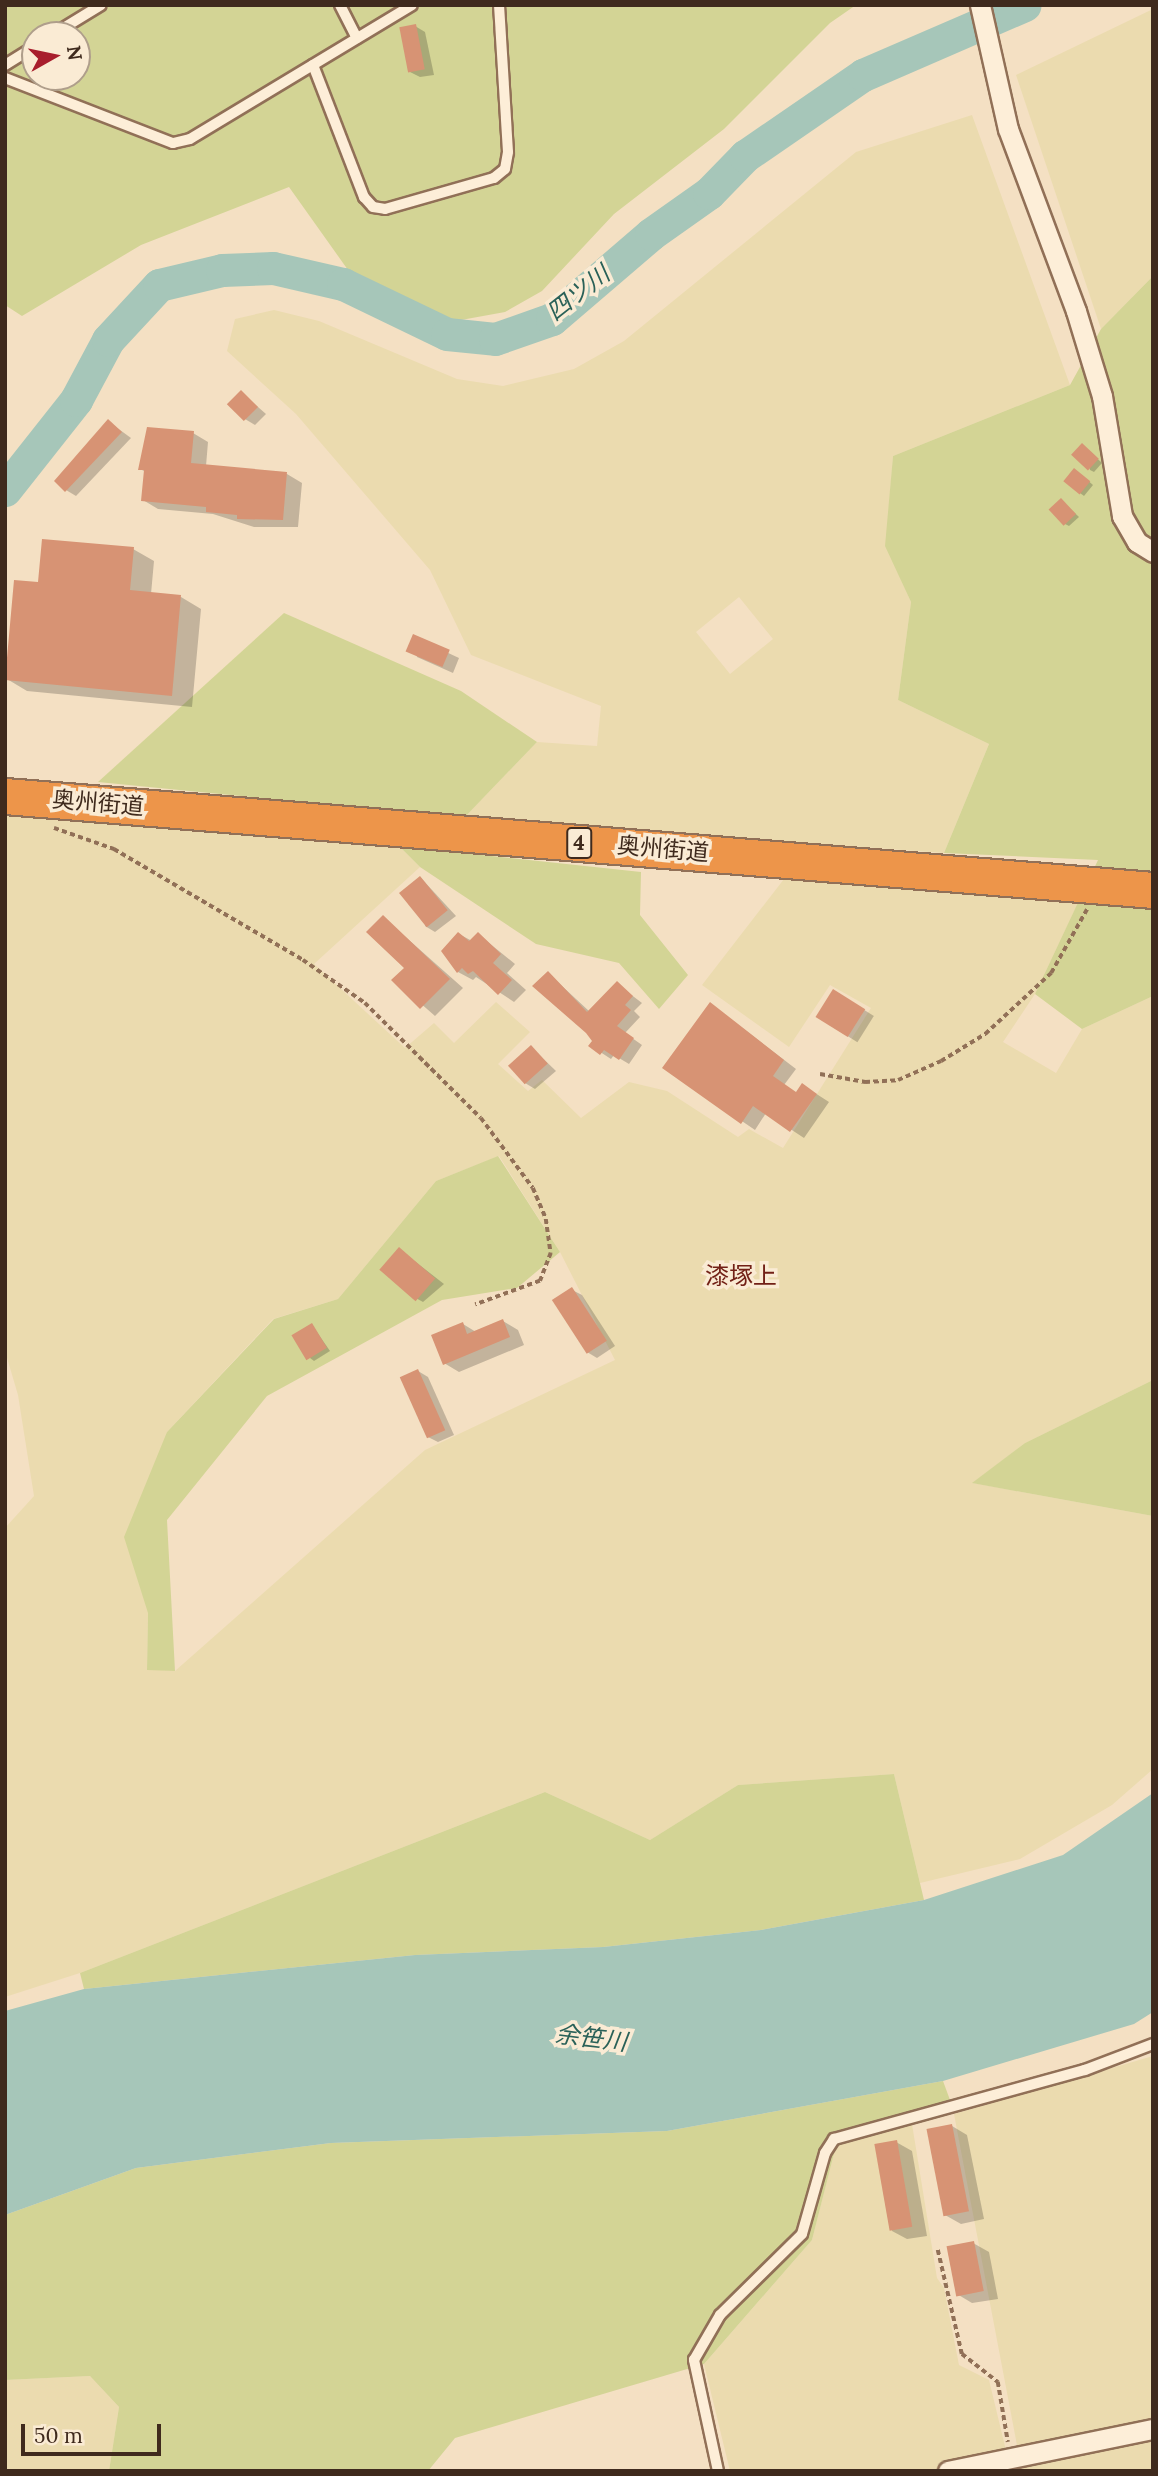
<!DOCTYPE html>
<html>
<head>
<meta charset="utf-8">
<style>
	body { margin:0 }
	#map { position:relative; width:1158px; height:2476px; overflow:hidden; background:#f4e0c3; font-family:Lora,"Noto Sans JP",serif }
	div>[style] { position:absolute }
	.farmland>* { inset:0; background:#ebdbaf }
	.green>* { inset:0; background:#d3d495 }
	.water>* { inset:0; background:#a6c6b9 }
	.shadow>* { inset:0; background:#0003; transform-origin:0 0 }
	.river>* { height:33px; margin:-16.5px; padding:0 16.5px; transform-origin:16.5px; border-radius:16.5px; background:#a6c6b9 }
	.building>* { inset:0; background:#d79374; transform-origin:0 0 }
	.path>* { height:3.5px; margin-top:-1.75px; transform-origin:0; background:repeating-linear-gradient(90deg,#917057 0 5px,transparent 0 8.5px) }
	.roads { filter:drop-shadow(2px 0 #917057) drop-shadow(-2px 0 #917057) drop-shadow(0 2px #917057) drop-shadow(0 -2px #917057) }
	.lane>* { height:10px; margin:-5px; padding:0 5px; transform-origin:5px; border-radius:5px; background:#fdeed8 }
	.street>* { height:19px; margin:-9.5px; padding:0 9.5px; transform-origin:9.5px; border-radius:9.5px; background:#fdeed8 }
	.highway>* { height:35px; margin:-17.5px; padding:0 17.5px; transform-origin:17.5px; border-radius:17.5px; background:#ed954a }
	span { translate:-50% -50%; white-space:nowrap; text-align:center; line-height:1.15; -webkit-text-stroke:7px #faebd4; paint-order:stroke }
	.shield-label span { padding:2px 5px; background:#faebd4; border:2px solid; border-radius:5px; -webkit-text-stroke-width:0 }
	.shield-label { font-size:21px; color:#3f2a1d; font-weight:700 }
	.street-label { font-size:23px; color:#3f2a1d }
	.water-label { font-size:24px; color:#2a6158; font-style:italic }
	.neighbourhood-label { font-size:24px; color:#722016 }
	.frame { position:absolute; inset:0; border:7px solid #3f2a1d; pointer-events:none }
	.north { position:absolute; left:21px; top:21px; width:70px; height:70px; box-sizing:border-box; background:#faebd4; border:2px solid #af9e8b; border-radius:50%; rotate:81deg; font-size:19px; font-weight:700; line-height:28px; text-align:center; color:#3f2a1d }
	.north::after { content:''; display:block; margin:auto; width:24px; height:32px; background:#a81e2d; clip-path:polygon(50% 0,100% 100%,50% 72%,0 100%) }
	.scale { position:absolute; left:21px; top:2424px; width:140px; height:32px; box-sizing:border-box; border:4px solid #3f2a1d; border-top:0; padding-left:9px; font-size:21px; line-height:24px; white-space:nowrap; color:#3f2a1d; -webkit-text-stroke:5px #faebd4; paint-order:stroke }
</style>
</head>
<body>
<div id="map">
	<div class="farmland">
		<i style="clip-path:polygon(1153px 9px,1153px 276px,1101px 329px,1016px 75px)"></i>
		<i style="clip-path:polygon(evenodd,972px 115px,1070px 385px,893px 456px,886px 546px,911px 602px,898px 700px,989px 744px,944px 853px,464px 818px,537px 742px,597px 746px,601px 706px,471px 655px,430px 570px,296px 414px,227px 351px,235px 319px,274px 310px,319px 321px,457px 379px,503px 386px,574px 369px,624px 341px,856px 152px,972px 115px,739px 597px,773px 639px,730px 674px,696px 632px,739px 597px)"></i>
		<i style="clip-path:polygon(evenodd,5px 811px,399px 846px,420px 867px,314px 964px,405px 1048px,434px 1023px,454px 1043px,496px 1002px,530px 1032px,498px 1064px,528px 1091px,542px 1080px,581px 1118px,629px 1082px,667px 1091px,738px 1137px,749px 1129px,783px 1148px,871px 1008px,830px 985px,789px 1047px,702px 985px,784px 879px,1080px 899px,1035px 994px,1003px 1042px,1056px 1073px,1082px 1029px,1153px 996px,1153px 1380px,1025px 1443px,973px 1483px,1153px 1516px,1153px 1769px,1112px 1805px,1020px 1859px,920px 1883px,894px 1774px,738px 1785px,650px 1840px,545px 1792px,80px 1973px,5px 1997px,5px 1528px,34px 1496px,18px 1395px,5px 1351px,5px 811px,499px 1156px,560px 1252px,615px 1360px,425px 1450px,175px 1671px,147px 1669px,148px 1613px,167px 1432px,273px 1319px,338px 1299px,436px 1181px,499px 1156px)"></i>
		<i style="clip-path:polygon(1153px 2056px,1153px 2471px,730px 2471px,704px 2364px,812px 2240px,837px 2142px,912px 2124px,937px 2278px,944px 2288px,959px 2365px,989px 2380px,1009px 2463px,1020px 2461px,954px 2114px)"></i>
		<i style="clip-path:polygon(90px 2376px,119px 2407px,109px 2471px,5px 2471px,5px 2380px)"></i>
	</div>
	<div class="green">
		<i style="clip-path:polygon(evenodd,5px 5px,856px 5px,830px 23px,724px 129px,614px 214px,542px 291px,505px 312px,450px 322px,348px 270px,289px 187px,141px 245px,22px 316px,5px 305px,5px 5px,35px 35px,77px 35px,77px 77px,35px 77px,35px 35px)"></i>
		<i style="clip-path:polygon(1153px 276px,1153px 996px,1082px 1029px,1035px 994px,1098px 860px,944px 853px,989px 744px,898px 700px,911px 602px,885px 546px,893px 456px,1070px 385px,1101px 329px)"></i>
		<i style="clip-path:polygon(284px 613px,461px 691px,537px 742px,464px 818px,98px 782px)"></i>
		<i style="clip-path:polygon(399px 846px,641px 872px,640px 915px,688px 975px,659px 1009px,619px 963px,536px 944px,420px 867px)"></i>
		<i style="clip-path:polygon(498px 1156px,560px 1252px,517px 1288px,442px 1300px,267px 1396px,167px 1520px,175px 1671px,147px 1670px,148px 1613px,124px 1537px,167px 1432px,274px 1319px,338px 1299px,436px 1181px)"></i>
		<i style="clip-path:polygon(1153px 1380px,1153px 1516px,972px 1483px,1025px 1443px)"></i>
		<i style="clip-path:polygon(894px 1774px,924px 1900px,761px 1930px,603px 1947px,415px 1955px,84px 1989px,80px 1973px,545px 1792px,650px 1840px,738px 1785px)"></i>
		<i style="clip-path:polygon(943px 2081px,950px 2100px,837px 2142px,812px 2240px,704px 2364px,455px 2438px,428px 2471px,109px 2471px,119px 2407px,90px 2376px,5px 2380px,5px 2215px,136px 2168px,331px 2143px,667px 2131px)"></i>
	</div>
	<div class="water">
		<i style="clip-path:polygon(1153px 1793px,1153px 2012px,1134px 2024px,943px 2081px,667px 2131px,331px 2143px,136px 2168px,5px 2215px,5px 2011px,84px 1989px,415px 1955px,603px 1947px,761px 1930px,924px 1900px,1063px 1855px)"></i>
	</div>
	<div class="shadow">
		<i style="clip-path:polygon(415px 26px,425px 32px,434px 75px,420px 77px,410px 72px)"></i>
		<i style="clip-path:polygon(241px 392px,266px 414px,255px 425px,245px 419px)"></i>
		<i style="clip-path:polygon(109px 422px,131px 438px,76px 496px,66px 490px)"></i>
		<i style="clip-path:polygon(193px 433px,208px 442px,206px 466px,287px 474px,302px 483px,298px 527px,254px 527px,213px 514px,158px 509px,143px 500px,146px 472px,140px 469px)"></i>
		<i style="clip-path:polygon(1086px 448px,1102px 463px,1094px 472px,1090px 470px)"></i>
		<i style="clip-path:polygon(1078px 472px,1093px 485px,1084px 496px,1080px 493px)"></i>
		<i style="clip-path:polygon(1061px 500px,1079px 517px,1069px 526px,1065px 524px)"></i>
		<i style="clip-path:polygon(133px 549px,154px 561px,151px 594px,181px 597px,201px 609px,192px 707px,27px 691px,7px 679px,40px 584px)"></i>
		<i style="clip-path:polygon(414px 637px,459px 658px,453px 673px,417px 657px)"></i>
		<i style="clip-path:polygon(421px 878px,456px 916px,435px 932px,425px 926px)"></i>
		<i style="clip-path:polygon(383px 917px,463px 988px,435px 1016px,394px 980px,406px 968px)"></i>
		<i style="clip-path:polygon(459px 934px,472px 941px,478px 934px,515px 964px,507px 973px,526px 990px,514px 1002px,476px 977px,473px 980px,458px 972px)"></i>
		<i style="clip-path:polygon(548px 973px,590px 1012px,617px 984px,642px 1003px,634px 1011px,640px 1017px,625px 1033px,642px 1045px,629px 1064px,614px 1055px,611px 1059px,591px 1046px,594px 1041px)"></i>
		<i style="left:834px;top:991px;width:47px;height:31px;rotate:32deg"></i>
		<i style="clip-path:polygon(711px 1004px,796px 1069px,784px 1085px,797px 1094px,815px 1093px,829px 1102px,804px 1138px,766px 1113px,755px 1130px,664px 1068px)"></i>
		<i style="clip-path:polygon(531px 1047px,556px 1071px,535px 1089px,525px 1083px)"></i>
		<i style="clip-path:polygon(399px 1249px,444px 1284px,423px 1302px,414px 1297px)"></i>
		<i style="clip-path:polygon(572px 1290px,582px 1295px,615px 1346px,597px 1358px,587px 1352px)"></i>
		<i style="clip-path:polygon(503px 1321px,518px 1330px,524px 1345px,459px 1372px,444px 1363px,463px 1324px,476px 1332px)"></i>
		<i style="clip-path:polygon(312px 1325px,330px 1351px,314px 1361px,310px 1358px)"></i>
		<i style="clip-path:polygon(418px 1371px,428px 1377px,454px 1435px,438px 1442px,428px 1437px)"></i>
		<i style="clip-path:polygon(952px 2126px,967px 2135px,984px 2219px,961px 2224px,945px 2215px)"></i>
		<i style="clip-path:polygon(896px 2142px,912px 2151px,927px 2236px,907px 2239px,892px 2231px)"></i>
		<i style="clip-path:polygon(973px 2243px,989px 2252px,998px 2299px,972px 2303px,957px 2294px)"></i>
	</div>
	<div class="river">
		<i style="left:5px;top:490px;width:115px;rotate:-51.7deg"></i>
		<i style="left:76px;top:400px;width:68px;rotate:-61.9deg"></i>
		<i style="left:108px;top:340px;width:75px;rotate:-47.2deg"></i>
		<i style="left:159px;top:285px;width:65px;rotate:-13.4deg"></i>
		<i style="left:222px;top:270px;width:51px;rotate:-2.2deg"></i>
		<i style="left:273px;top:268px;width:72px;rotate:12.9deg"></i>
		<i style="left:343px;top:284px;width:115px;rotate:25.7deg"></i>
		<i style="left:447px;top:334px;width:48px;rotate:5.9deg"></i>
		<i style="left:495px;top:339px;width:60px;rotate:-19.3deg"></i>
		<i style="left:552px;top:319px;width:130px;rotate:-40.6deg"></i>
		<i style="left:651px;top:234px;width:71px;rotate:-35.3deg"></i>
		<i style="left:709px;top:193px;width:52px;rotate:-45.8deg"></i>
		<i style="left:745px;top:156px;width:143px;rotate:-34.5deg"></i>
		<i style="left:863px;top:75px;width:176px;rotate:-23.4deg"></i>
	</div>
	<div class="building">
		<i style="left:416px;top:24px;width:46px;height:17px;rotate:79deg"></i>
		<i style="left:241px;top:390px;width:24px;height:20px;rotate:45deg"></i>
		<i style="clip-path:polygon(108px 419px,122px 432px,65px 492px,54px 481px)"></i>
		<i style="clip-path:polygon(147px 427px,194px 431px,191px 463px,287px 472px,283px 520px,237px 519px,237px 515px,206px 512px,206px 507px,141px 501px,144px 470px,138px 470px)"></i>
		<i style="left:1082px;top:443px;width:23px;height:16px;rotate:43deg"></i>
		<i style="left:1074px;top:468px;width:21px;height:17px;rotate:39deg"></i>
		<i style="left:1061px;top:498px;width:22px;height:17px;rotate:47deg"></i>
		<i style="clip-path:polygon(42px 539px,134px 547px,130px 590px,181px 595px,172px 696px,5px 680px,14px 580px,38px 582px)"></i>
		<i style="left:413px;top:634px;width:40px;height:19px;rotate:23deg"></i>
		<i style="left:420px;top:876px;width:44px;height:27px;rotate:51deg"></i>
		<i style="clip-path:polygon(383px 915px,450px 979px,420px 1009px,391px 980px,404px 968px,366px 932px)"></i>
		<i style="clip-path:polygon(458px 932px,469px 941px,478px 932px,501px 954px,493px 963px,512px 980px,498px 995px,473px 971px,468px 974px,462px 968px,457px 973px,441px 951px)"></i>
		<i style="clip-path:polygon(548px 971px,587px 1012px,617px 981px,633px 996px,625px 1005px,631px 1010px,617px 1026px,634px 1038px,619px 1060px,604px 1050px,600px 1055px,588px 1046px,592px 1041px,586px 1033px,532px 986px)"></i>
		<i style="left:833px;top:989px;width:38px;height:33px;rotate:32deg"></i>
		<i style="clip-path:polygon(710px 1002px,784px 1060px,773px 1076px,796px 1092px,802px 1083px,817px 1094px,790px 1132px,753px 1106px,741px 1124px,662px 1068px)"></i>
		<i style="left:531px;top:1045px;width:25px;height:31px;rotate:48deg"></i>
		<i style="left:399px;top:1247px;width:48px;height:30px;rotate:41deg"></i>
		<i style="left:572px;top:1287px;width:64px;height:24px;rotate:57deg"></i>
		<i style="clip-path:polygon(503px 1319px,510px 1337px,443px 1365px,431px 1335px,463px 1322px,467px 1334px)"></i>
		<i style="left:312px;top:1323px;width:29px;height:24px;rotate:59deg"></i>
		<i style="left:418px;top:1369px;width:67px;height:20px;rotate:66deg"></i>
		<i style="left:952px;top:2124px;width:89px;height:26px;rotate:79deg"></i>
		<i style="left:897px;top:2140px;width:88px;height:23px;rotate:80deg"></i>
		<i style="left:974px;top:2241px;width:51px;height:28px;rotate:79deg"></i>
	</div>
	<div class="path">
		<i style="left:54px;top:828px;width:64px;rotate:19.3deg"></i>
		<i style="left:114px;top:849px;width:219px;rotate:30.4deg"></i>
		<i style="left:303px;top:960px;width:75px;rotate:34.7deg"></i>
		<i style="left:365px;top:1003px;width:163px;rotate:44.8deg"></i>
		<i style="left:481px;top:1118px;width:87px;rotate:53.4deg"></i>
		<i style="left:533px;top:1188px;width:34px;rotate:67deg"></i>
		<i style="left:546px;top:1219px;width:34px;rotate:82deg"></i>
		<i style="left:551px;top:1253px;width:30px;rotate:111deg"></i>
		<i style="left:540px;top:1281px;width:69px;rotate:159.7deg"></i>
		<i style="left:820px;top:1074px;width:46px;rotate:10.1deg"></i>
		<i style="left:865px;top:1082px;width:33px;rotate:-3deg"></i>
		<i style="left:898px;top:1080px;width:47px;rotate:-23.8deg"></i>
		<i style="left:941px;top:1061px;width:52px;rotate:-31.5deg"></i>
		<i style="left:985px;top:1034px;width:90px;rotate:-42.7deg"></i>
		<i style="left:1051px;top:973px;width:73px;rotate:-60.6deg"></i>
		<i style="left:938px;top:2250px;width:107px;rotate:77deg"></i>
		<i style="left:962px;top:2354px;width:46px;rotate:37.9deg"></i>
		<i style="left:998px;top:2382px;width:61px;rotate:80.5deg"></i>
	</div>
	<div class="roads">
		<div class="lane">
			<i style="left:340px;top:5px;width:37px;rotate:63deg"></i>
			<i style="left:52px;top:35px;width:57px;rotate:-31.5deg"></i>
			<i style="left:5px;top:65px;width:36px;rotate:-32deg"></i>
			<i style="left:313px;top:65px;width:142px;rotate:68.9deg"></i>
			<i style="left:364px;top:197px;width:13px;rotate:48deg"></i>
			<i style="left:373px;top:207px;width:12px;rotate:9deg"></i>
			<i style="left:385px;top:209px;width:113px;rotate:-15.9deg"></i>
			<i style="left:494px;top:178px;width:14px;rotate:-39deg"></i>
			<i style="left:505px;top:169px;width:17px;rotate:-80deg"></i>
			<i style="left:508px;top:152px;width:147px;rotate:-93.5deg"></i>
			<i style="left:5px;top:78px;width:180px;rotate:21.2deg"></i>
			<i style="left:173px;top:143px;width:17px;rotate:-13deg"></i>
			<i style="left:190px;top:139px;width:259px;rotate:-31.1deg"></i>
			<i style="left:718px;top:2471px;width:114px;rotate:-102.2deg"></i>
			<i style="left:694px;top:2360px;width:52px;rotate:-60deg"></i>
			<i style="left:720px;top:2315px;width:115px;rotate:-44.6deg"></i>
			<i style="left:802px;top:2234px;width:84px;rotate:-74.1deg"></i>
			<i style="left:825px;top:2153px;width:17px;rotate:-57deg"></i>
			<i style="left:834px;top:2139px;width:260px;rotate:-15.4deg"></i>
			<i style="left:1085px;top:2070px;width:73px;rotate:-20.9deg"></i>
		</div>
		<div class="street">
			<i style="left:980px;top:5px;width:127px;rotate:77.3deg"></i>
			<i style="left:1008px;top:129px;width:194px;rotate:69.5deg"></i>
			<i style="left:1076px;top:311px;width:89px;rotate:73deg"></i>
			<i style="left:1102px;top:396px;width:122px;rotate:80.5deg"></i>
			<i style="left:1122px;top:516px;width:30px;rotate:60deg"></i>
			<i style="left:1137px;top:542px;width:19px;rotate:32deg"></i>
			<i style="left:948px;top:2471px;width:209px;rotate:-11.6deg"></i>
		</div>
		<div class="highway">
			<i style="left:5px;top:796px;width:1152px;rotate:4.68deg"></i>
		</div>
	</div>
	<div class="shield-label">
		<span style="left:579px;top:843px">4</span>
	</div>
	<div class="street-label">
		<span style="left:98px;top:803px;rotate:5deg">奥州街道</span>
		<span style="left:663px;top:849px;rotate:5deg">奥州街道</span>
	</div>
	<div class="water-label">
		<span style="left:578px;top:293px;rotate:-38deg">四ツ川</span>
		<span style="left:591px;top:2038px;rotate:7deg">余笹川</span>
	</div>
	<div class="neighbourhood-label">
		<span style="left:741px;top:1276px">漆塚上</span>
	</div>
	<div class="frame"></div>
	<div class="north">N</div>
	<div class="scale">50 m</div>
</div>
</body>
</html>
